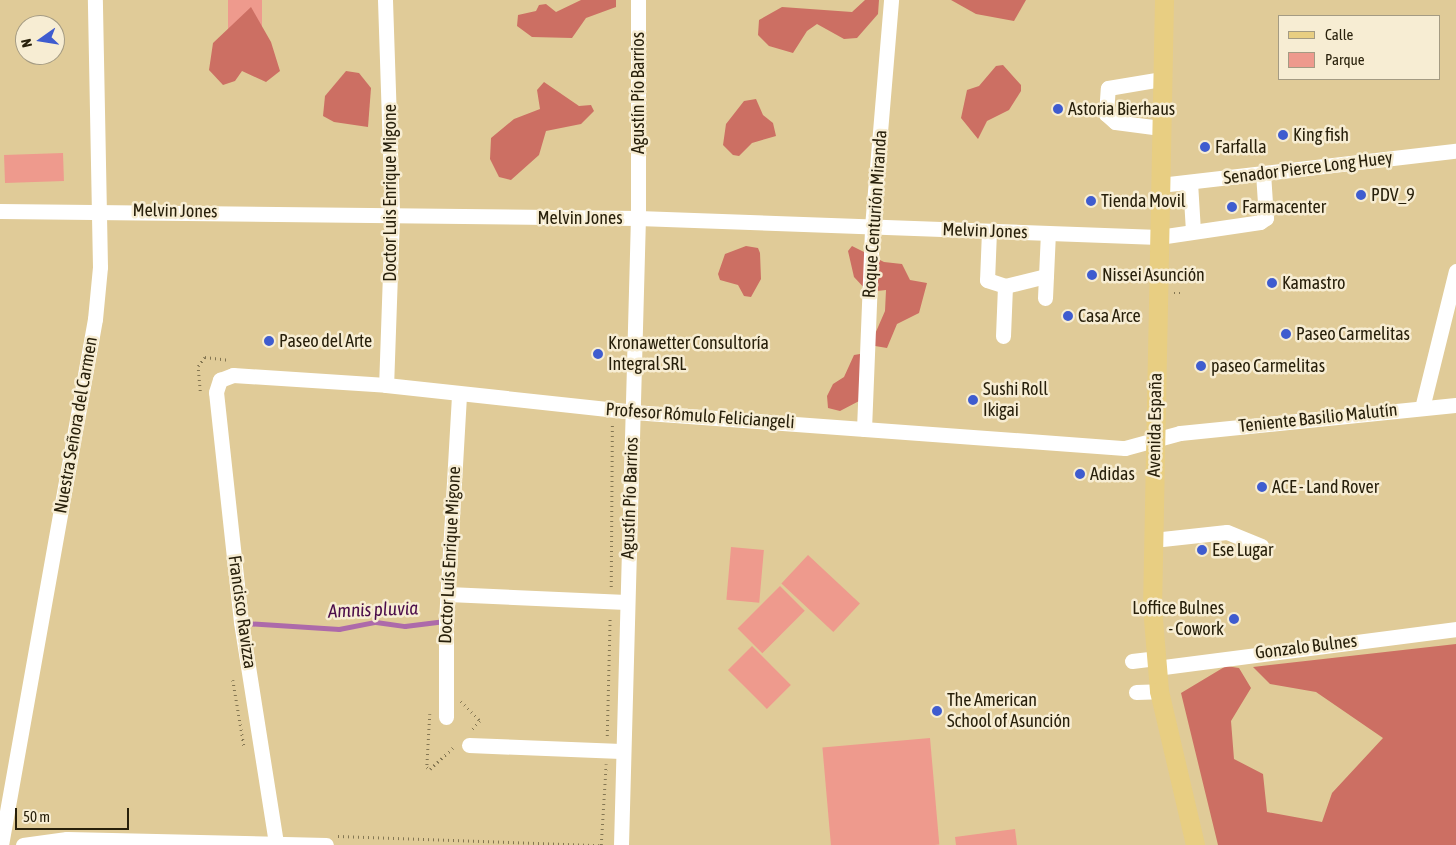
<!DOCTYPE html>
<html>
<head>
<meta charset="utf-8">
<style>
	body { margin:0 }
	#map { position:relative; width:1456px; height:845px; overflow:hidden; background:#e0cb98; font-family:"Asap Condensed",sans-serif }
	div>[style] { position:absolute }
	.green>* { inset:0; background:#ee9a8d; transform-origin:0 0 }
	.forest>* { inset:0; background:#cc6f63 }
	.stream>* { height:4.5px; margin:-2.25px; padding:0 2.25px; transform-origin:2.25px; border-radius:2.25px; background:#ad6aaa }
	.path>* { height:2.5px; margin-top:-1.25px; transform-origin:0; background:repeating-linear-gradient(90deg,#847652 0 1px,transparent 0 5px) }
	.minor>* { height:15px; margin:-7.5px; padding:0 7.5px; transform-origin:7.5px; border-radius:7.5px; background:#fff }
	.major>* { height:19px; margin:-9.5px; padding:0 9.5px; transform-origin:9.5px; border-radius:9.5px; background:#e8ce82 }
	.dots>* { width:14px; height:14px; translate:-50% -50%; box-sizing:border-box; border:2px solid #f7edd3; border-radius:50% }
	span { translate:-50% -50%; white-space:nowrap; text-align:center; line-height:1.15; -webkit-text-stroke:5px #f7edd3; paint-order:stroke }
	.street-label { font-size:18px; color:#28200b }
	.poi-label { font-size:18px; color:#28200b }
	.left { translate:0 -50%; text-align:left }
	.right { translate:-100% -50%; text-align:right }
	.water-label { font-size:19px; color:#4b0c4a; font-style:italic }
	.legend { position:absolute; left:1278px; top:15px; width:162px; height:65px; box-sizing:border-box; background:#f7edd3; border:1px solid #a49b83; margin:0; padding:6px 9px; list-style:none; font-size:15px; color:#28200b }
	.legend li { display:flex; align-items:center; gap:10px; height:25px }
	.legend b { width:25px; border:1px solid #a49b83 }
	.north { position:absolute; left:15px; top:15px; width:50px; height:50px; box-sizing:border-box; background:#f7edd3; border:1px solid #a49b83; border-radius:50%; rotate:257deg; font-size:14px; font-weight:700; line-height:20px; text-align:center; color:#28200b }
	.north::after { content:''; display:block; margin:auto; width:18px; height:22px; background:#3f5ccf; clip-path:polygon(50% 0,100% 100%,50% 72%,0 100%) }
	.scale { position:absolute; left:15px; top:808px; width:114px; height:22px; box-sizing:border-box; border:2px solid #28200b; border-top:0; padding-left:6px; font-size:15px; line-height:18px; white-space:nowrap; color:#28200b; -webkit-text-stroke:4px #f7edd3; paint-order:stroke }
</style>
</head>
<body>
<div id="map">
	<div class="green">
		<i style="left:228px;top:0;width:34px;height:39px"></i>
		<i style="left:63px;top:153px;width:28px;height:59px;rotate:88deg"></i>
		<i style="left:731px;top:547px;width:33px;height:53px;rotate:5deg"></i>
		<i style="left:808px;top:555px;width:71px;height:39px;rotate:43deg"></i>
		<i style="left:780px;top:586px;width:35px;height:60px;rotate:45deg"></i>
		<i style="left:752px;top:646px;width:55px;height:34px;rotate:45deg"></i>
		<i style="left:930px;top:738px;width:107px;height:108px;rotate:85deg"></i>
		<i style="clip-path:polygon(1015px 829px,1017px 845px,956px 845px,955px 837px)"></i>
	</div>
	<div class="forest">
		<i style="clip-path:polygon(581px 0,616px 0,616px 7px,586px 18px,572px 38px,532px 37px,517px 26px,518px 15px,536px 11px,539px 5px,546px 4px,556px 12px)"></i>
		<i style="clip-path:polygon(865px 0,879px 0,878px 14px,857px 38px,844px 39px,817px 24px,807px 31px,793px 53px,769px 46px,758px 35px,759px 20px,782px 7px,852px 12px)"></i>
		<i style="clip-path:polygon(951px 0,1026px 0,1014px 21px,976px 14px)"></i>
		<i style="clip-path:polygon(251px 7px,271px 42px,280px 71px,266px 82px,242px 71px,235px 81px,223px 85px,209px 70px,213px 43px)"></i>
		<i style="clip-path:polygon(1003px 65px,1021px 85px,1021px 91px,1009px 110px,987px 121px,978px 139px,961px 118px,967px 90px,979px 86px,996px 66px)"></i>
		<i style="clip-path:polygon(346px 71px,359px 73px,371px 88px,368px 127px,334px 122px,323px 116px,325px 96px)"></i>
		<i style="clip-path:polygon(544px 82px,579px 106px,591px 105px,594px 111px,581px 124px,546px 131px,539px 155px,511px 180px,499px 177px,490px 159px,491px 138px,514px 119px,540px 109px,537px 90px)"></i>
		<i style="clip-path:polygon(756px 99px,763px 115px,773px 123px,776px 136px,752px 143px,739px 156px,733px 155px,723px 145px,726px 124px,744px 101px)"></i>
		<i style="clip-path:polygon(746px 246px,758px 248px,760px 253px,761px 279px,751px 297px,744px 296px,738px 285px,720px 280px,718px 274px,725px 254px)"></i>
		<i style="clip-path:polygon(852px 246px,884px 262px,902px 264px,910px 280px,927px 283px,919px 313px,897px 324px,887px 348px,875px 346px,872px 341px,885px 311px,886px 290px,868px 292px,854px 277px,848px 251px)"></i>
		<i style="clip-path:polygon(860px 354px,861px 400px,840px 411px,828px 408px,827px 396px,833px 384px,844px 377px,854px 355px)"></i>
		<i style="clip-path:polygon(1456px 644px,1456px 845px,1218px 845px,1181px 693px,1226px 666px,1239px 668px,1251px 688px,1231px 721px,1234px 759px,1263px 774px,1267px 812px,1322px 822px,1332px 793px,1383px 738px,1316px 692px,1270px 684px,1253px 667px)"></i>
	</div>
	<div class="stream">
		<i style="left:244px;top:623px;width:95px;rotate:3.6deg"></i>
		<i style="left:339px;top:629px;width:38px;rotate:-11deg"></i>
		<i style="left:376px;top:622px;width:29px;rotate:8deg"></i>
		<i style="left:405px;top:626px;width:40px;rotate:-7.1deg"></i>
	</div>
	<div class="path">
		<i style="left:1174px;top:293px;width:8px"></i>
		<i style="left:200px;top:391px;width:25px;rotate:-95deg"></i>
		<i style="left:198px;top:366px;width:11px;rotate:-52deg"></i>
		<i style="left:205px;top:357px;width:25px;rotate:7deg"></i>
		<i style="left:611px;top:587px;width:162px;rotate:-89.6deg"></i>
		<i style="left:233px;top:680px;width:67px;rotate:80.5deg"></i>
		<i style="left:461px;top:701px;width:28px;rotate:46deg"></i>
		<i style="left:480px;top:721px;width:12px;rotate:132deg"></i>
		<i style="left:430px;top:714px;width:53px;rotate:93.2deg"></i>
		<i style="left:427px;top:767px;width:4px;rotate:34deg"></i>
		<i style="left:430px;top:769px;width:33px;rotate:-43deg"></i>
		<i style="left:607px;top:736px;width:119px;rotate:-88.6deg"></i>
		<i style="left:338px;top:836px;width:263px;rotate:2deg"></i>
		<i style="left:601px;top:845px;width:81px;rotate:-86.5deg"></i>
	</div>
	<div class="minor">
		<i style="left:385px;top:0;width:216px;rotate:88.1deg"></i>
		<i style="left:392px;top:216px;width:169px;rotate:92deg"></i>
		<i style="left:1161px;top:128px;width:46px;rotate:-172.6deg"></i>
		<i style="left:1115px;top:122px;width:12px;rotate:-138deg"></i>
		<i style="left:1106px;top:114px;width:26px;rotate:-86deg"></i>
		<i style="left:1108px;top:88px;width:55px;rotate:-9.5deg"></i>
		<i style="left:1190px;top:182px;width:49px;rotate:86.5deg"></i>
		<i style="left:1160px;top:185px;width:298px;rotate:-6.6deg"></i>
		<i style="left:0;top:211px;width:638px;rotate:0.63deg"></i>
		<i style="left:638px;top:218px;width:521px;rotate:2.09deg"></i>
		<i style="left:1159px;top:237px;width:102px;rotate:-8.4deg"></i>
		<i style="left:1260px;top:222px;width:7px;rotate:-34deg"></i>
		<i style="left:1266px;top:218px;width:45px;rotate:-93.8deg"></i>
		<i style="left:989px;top:231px;width:49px;rotate:92.3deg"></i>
		<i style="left:987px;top:280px;width:19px;rotate:18deg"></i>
		<i style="left:1005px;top:286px;width:50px;rotate:92.3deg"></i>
		<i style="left:1005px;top:286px;width:42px;rotate:-13.7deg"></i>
		<i style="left:1045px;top:298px;width:65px;rotate:-87.4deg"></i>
		<i style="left:1422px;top:408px;width:141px;rotate:-76.1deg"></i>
		<i style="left:864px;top:429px;width:202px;rotate:-87.7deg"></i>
		<i style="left:872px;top:227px;width:228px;rotate:-85.2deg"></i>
		<i style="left:1153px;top:540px;width:74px;rotate:-6.2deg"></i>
		<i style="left:1227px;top:532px;width:37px;rotate:22deg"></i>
		<i style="left:448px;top:594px;width:178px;rotate:2.6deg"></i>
		<i style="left:1132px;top:661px;width:24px;rotate:-7deg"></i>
		<i style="left:1156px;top:668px;width:303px;rotate:-7.4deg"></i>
		<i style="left:1136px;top:692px;width:23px;rotate:-2deg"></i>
		<i style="left:446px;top:717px;width:96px;rotate:-90deg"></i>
		<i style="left:446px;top:621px;width:227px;rotate:-86.7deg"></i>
		<i style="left:469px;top:745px;width:152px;rotate:2.3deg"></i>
		<i style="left:276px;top:843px;width:224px;rotate:-99deg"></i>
		<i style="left:241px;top:622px;width:231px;rotate:-96.2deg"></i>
		<i style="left:216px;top:392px;width:13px;rotate:-72deg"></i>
		<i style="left:220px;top:380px;width:14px;rotate:-21deg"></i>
		<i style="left:233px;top:375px;width:153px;rotate:3.7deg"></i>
		<i style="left:386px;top:385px;width:248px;rotate:6.2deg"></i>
		<i style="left:633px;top:412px;width:493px;rotate:4.2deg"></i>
		<i style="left:1125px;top:448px;width:57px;rotate:-15.3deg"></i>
		<i style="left:1180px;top:433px;width:277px;rotate:-5.8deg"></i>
		<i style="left:1px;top:845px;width:534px;rotate:-79.87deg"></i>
		<i style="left:95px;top:319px;width:52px;rotate:-84.5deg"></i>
		<i style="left:100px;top:267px;width:267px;rotate:-91.1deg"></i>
		<i style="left:23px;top:845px;width:44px;rotate:-7.8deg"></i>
		<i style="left:67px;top:839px;width:259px;rotate:1.3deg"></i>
		<i style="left:621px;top:845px;width:627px;rotate:-88.45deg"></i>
		<i style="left:638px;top:218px;width:218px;rotate:-90deg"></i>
	</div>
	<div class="major">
		<i style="left:1164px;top:0;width:607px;rotate:91.13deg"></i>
		<i style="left:1152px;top:607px;width:84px;rotate:85.2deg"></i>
		<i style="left:1159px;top:691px;width:158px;rotate:76.8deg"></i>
	</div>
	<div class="dots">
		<i style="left:1058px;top:109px;background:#3f5ccf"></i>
		<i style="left:1283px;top:135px;background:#3f5ccf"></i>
		<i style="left:1205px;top:147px;background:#3f5ccf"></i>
		<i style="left:1361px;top:195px;background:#3f5ccf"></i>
		<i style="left:1091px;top:201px;background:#3f5ccf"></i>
		<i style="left:1232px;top:207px;background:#3f5ccf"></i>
		<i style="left:1092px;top:275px;background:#3f5ccf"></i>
		<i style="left:1272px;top:283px;background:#3f5ccf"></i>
		<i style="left:1068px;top:316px;background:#3f5ccf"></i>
		<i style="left:1286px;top:334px;background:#3f5ccf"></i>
		<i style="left:269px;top:341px;background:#3f5ccf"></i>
		<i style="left:598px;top:354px;background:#3f5ccf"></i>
		<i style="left:1201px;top:366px;background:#3f5ccf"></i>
		<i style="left:973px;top:400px;background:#3f5ccf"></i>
		<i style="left:1080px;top:474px;background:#3f5ccf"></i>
		<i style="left:1262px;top:487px;background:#3f5ccf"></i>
		<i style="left:1202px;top:550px;background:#3f5ccf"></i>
		<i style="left:1234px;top:619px;background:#3f5ccf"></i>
		<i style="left:937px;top:711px;background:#3f5ccf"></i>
	</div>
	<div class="street-label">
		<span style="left:638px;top:93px;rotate:-90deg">Agustín Pío Barrios</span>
		<span style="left:1308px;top:168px;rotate:-7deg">Senador Pierce Long Huey</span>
		<span style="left:390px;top:193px;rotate:-90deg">Doctor Luis Enrique Migone</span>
		<span style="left:175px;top:211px;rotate:1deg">Melvin Jones</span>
		<span style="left:875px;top:214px;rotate:-86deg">Roque Centurión Miranda</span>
		<span style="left:580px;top:218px">Melvin Jones</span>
		<span style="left:985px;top:231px;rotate:2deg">Melvin Jones</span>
		<span style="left:700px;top:416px;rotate:4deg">Profesor Rómulo Feliciangeli</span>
		<span style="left:1318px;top:418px;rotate:-6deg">Teniente Basilio Malutín</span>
		<span style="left:76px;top:425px;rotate:-80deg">Nuestra Señora del Carmen</span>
		<span style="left:1155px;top:425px;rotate:-89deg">Avenida España</span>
		<span style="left:630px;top:498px;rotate:-88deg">Agustín Pío Barrios</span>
		<span style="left:450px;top:555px;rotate:-87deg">Doctor Luís Enrique Migone</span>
		<span style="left:242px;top:612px;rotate:82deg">Francisco Ravizza</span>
		<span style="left:1306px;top:647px;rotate:-7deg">Gonzalo Bulnes</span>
	</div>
	<div class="poi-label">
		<span class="left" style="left:1068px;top:109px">Astoria Bierhaus</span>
		<span class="left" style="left:1293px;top:135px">King fish</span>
		<span class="left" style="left:1215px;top:147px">Farfalla</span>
		<span class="left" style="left:1371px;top:195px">PDV_9</span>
		<span class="left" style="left:1101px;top:201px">Tienda Movil</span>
		<span class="left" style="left:1242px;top:207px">Farmacenter</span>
		<span class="left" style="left:1102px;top:275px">Nissei Asunción</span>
		<span class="left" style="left:1282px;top:283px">Kamastro</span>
		<span class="left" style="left:1078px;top:316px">Casa Arce</span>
		<span class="left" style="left:1296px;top:334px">Paseo Carmelitas</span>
		<span class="left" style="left:279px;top:341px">Paseo del Arte</span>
		<span class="left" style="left:608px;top:354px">Kronawetter Consultoría<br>Integral SRL</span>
		<span class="left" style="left:1211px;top:366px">paseo Carmelitas</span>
		<span class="left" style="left:983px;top:400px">Sushi Roll<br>Ikigai</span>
		<span class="left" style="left:1090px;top:474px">Adidas</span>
		<span class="left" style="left:1272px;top:487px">ACE - Land Rover</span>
		<span class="left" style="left:1212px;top:550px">Ese Lugar</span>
		<span class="right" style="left:1224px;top:619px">Loffice Bulnes<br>- Cowork</span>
		<span class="left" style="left:947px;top:711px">The American<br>School of Asunción</span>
	</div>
	<div class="water-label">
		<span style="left:373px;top:610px;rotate:-2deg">Amnis pluvia</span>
	</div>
	<ul class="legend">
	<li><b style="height:6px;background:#e8ce82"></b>Calle</li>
	<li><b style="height:14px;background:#ee9a8d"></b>Parque</li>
	</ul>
	<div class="north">N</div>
	<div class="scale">50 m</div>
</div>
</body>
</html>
